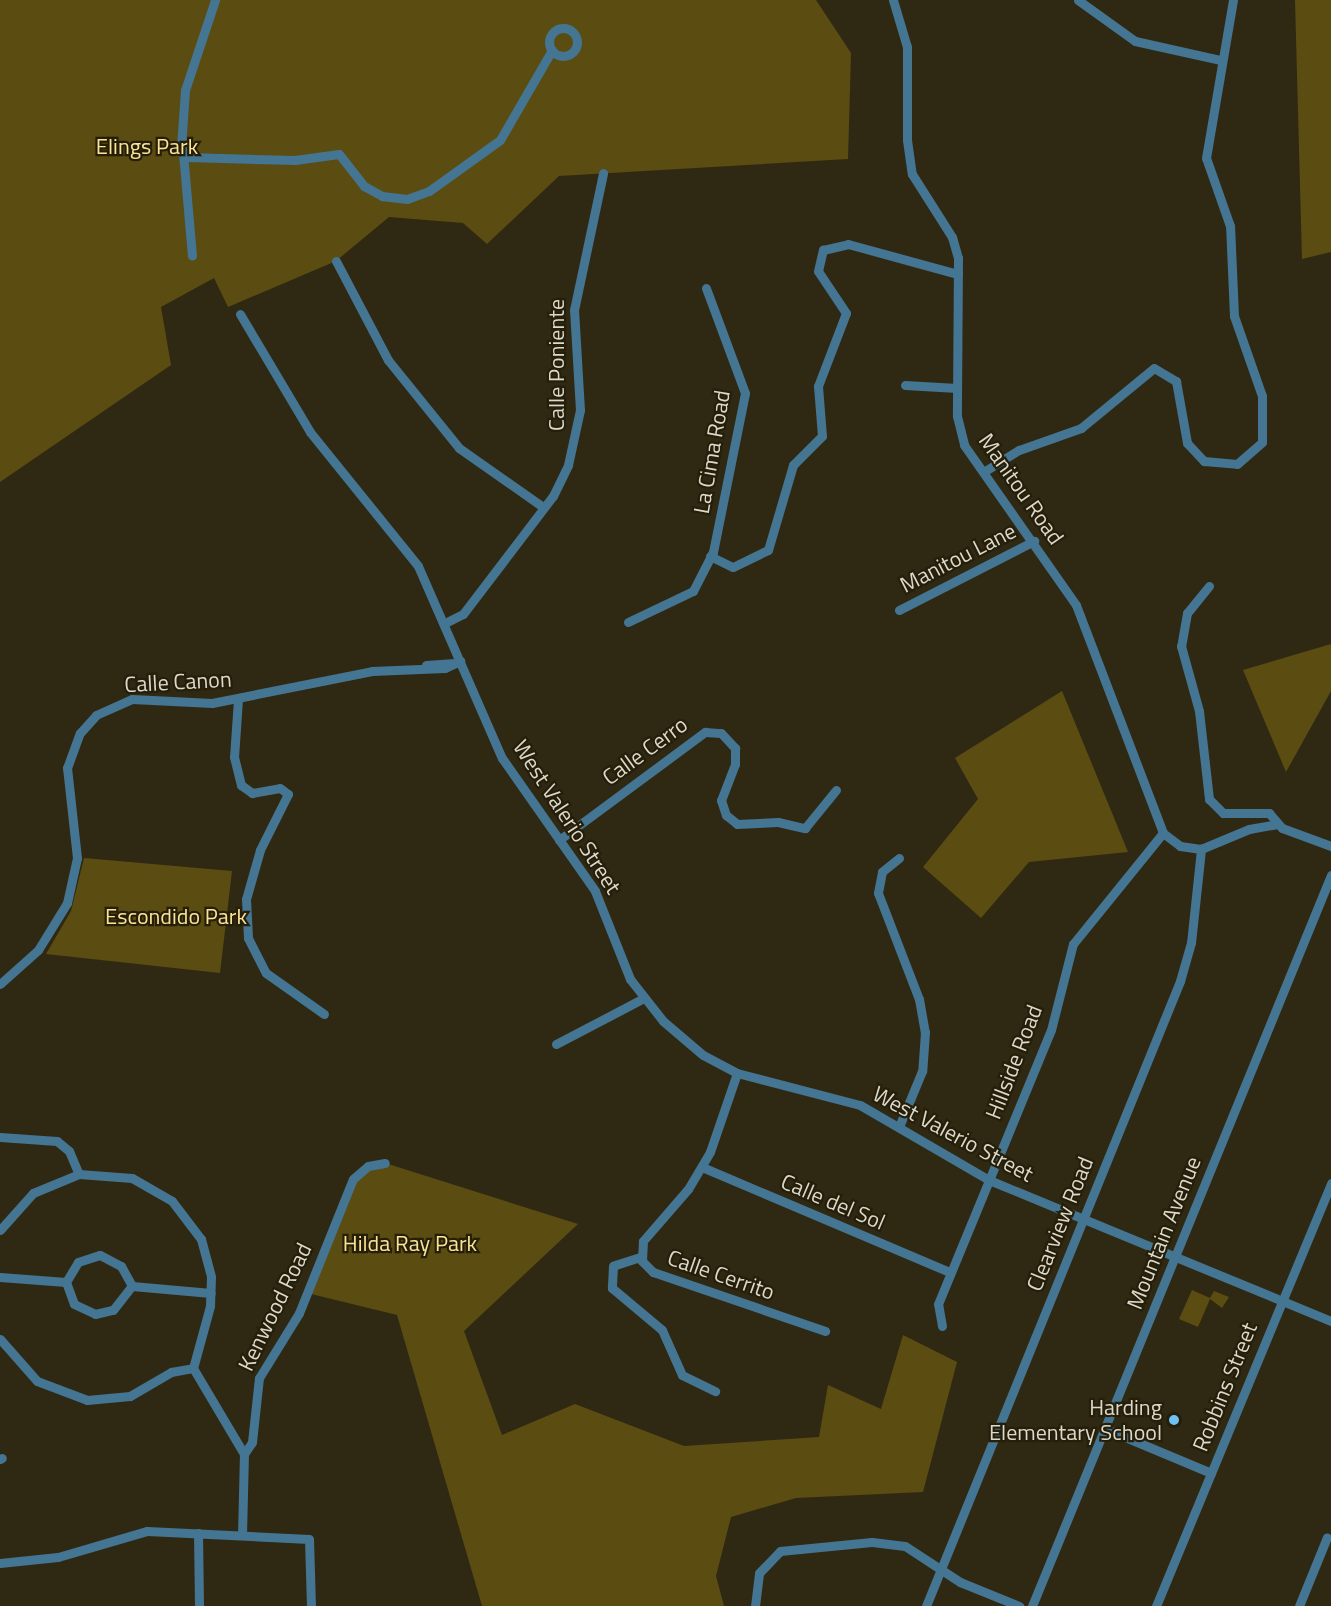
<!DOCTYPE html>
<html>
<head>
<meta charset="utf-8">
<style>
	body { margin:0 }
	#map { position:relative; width:1331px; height:1606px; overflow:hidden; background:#2f2913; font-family:"Titillium Web",sans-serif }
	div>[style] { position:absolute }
	.green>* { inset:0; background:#5b4c12 }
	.minor>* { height:9px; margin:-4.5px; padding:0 4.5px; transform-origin:4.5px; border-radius:4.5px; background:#447592 }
	.minor>.ring { margin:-4.5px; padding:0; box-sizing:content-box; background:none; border:9px solid #447592; border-radius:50% }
	.dots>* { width:16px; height:16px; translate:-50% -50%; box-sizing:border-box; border:3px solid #251f0a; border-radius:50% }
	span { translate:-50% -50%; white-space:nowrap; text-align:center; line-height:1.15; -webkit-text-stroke:4.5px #251f0a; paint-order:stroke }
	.park-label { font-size:22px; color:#fbe396 }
	.street-label { font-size:22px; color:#dcd8cb }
	.poi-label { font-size:22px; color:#dcd8cb }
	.right { translate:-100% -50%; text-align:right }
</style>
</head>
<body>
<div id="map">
	<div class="green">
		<i style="clip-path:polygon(0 0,816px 0,851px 53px,848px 159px,559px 176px,487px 244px,463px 223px,389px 217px,336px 261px,228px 307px,214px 278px,161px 307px,171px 365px,0 482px)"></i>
		<i style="clip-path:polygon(1295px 0,1331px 0,1331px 252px,1302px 259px)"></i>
		<i style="clip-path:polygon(1331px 644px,1331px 691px,1286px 772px,1243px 670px)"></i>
		<i style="clip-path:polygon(1062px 691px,1128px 852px,1029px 862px,981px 918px,923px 867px,978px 799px,955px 758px)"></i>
		<i style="clip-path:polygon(84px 858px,232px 871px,220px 973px,46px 954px,71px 911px)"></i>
		<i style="clip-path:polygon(385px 1163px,578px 1224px,464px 1331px,502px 1435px,575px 1404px,684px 1446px,819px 1437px,828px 1385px,881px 1409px,903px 1335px,957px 1362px,923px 1492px,796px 1498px,731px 1517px,716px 1576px,724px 1606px,482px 1606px,397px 1315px,307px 1293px,360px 1171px)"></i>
		<i style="clip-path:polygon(1192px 1290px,1210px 1298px,1214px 1291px,1229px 1297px,1222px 1308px,1210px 1299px,1198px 1327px,1179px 1319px)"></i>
	</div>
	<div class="minor">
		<i style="left:215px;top:0;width:95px;rotate:108.4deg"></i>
		<i style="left:185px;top:90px;width:57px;rotate:94deg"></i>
		<i style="left:181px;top:147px;width:11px;rotate:63deg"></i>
		<i style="left:186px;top:157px;width:109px;rotate:1.6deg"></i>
		<i style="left:295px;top:160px;width:44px;rotate:-7.8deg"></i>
		<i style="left:339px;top:154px;width:41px;rotate:52deg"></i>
		<i style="left:364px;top:186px;width:21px;rotate:29deg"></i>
		<i style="left:382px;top:196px;width:25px;rotate:7deg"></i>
		<i style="left:407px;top:199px;width:23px;rotate:-20deg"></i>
		<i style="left:429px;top:191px;width:87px;rotate:-35.7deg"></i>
		<i style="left:500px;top:140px;width:104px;rotate:-60deg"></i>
		<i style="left:893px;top:0;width:49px;rotate:73.4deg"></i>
		<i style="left:907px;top:47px;width:93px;rotate:90deg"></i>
		<i style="left:907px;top:140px;width:34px;rotate:82deg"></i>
		<i style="left:912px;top:174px;width:75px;rotate:57.6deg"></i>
		<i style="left:952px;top:237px;width:22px;rotate:74deg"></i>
		<i style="left:958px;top:258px;width:158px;rotate:90.4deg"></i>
		<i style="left:957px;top:416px;width:30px;rotate:76deg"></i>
		<i style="left:964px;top:445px;width:195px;rotate:55deg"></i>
		<i style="left:1076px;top:605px;width:244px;rotate:69.1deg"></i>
		<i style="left:1163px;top:833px;width:21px;rotate:37deg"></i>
		<i style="left:1180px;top:846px;width:21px;rotate:8deg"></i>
		<i style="left:1201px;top:849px;width:52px;rotate:-22.6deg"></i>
		<i style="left:1249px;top:829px;width:29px;rotate:-10deg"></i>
		<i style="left:1078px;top:0;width:70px;rotate:35.7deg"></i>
		<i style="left:1135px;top:41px;width:88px;rotate:12.5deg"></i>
		<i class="ring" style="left:549px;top:28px;width:19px;height:19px"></i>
		<i style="left:183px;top:153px;width:103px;rotate:85deg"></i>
		<i style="left:336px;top:261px;width:112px;rotate:62.3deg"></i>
		<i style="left:388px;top:360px;width:113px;rotate:51.1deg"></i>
		<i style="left:459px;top:448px;width:103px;rotate:35.1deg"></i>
		<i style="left:240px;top:314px;width:137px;rotate:59.3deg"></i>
		<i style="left:310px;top:432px;width:172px;rotate:51.1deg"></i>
		<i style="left:418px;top:566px;width:210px;rotate:66.4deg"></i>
		<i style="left:502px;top:758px;width:162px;rotate:55deg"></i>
		<i style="left:595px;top:891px;width:95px;rotate:68.3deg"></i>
		<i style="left:630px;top:979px;width:53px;rotate:51.8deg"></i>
		<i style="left:663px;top:1021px;width:52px;rotate:40.4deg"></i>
		<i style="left:703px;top:1055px;width:38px;rotate:28deg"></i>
		<i style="left:737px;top:1073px;width:127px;rotate:14.6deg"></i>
		<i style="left:860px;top:1105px;width:149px;rotate:30.2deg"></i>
		<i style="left:989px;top:1180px;width:370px;rotate:22.4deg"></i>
		<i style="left:905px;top:385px;width:52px;rotate:3.3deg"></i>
		<i style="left:985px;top:471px;width:40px;rotate:-32deg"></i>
		<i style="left:1019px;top:450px;width:66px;rotate:-19.5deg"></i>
		<i style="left:1081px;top:428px;width:94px;rotate:-39.4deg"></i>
		<i style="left:1154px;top:368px;width:26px;rotate:31deg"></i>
		<i style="left:1176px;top:381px;width:63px;rotate:79.9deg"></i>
		<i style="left:1187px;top:443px;width:25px;rotate:47deg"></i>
		<i style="left:1204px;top:461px;width:33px;rotate:5deg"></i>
		<i style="left:1237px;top:464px;width:33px;rotate:-41deg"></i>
		<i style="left:1262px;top:442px;width:46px;rotate:-90deg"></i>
		<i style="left:1262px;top:396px;width:85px;rotate:-109.3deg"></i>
		<i style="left:1234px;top:316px;width:90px;rotate:-92.5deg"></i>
		<i style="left:1230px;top:226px;width:72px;rotate:-109.4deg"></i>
		<i style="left:1206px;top:158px;width:160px;rotate:-80.3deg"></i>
		<i style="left:710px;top:556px;width:25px;rotate:26deg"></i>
		<i style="left:733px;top:567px;width:39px;rotate:-26deg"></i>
		<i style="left:768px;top:550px;width:89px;rotate:-73.6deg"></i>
		<i style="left:793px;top:465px;width:41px;rotate:-45deg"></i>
		<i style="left:822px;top:436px;width:50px;rotate:-94.6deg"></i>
		<i style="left:818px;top:386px;width:78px;rotate:-69deg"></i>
		<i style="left:846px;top:313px;width:50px;rotate:-123.7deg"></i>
		<i style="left:818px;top:271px;width:22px;rotate:-77deg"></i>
		<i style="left:823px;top:250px;width:26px;rotate:-13deg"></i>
		<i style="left:848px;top:244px;width:114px;rotate:15.3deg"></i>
		<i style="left:1209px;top:586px;width:35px;rotate:129deg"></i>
		<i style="left:1187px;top:613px;width:34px;rotate:100deg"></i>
		<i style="left:1181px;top:646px;width:67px;rotate:74.5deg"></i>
		<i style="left:1199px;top:711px;width:89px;rotate:83.5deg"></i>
		<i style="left:1209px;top:799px;width:20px;rotate:45deg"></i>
		<i style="left:1223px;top:813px;width:46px"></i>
		<i style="left:1269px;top:813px;width:20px;rotate:49deg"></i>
		<i style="left:1282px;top:828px;width:52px;rotate:20.2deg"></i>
		<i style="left:899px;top:610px;width:152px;rotate:-27.1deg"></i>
		<i style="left:628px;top:622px;width:72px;rotate:-25.5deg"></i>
		<i style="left:693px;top:591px;width:44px;rotate:-62.9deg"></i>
		<i style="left:713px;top:552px;width:162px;rotate:-78.6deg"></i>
		<i style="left:745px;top:393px;width:112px;rotate:-110.4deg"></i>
		<i style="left:445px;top:623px;width:20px;rotate:-27deg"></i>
		<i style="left:463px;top:614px;width:148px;rotate:-52.7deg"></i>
		<i style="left:553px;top:496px;width:34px;rotate:-64deg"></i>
		<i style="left:568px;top:465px;width:56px;rotate:-77.7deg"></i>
		<i style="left:580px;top:410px;width:100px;rotate:-93.4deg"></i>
		<i style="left:574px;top:310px;width:140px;rotate:-78deg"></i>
		<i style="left:426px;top:665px;width:29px;rotate:-4deg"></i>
		<i style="left:238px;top:699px;width:58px;rotate:93.9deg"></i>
		<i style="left:234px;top:757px;width:29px;rotate:76deg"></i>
		<i style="left:241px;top:785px;width:14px;rotate:36deg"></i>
		<i style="left:252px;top:793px;width:28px;rotate:-10deg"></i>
		<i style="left:280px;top:788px;width:10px;rotate:37deg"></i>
		<i style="left:288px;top:794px;width:63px;rotate:116.6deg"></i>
		<i style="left:260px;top:850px;width:51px;rotate:105.9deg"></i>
		<i style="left:246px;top:899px;width:39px;rotate:87deg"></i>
		<i style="left:248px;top:938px;width:39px;rotate:63deg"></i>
		<i style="left:266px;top:973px;width:71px;rotate:35.3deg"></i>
		<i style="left:559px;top:840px;width:182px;rotate:-36.5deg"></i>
		<i style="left:705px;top:732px;width:16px;rotate:4deg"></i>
		<i style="left:721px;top:733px;width:21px;rotate:47deg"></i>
		<i style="left:735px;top:748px;width:16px;rotate:90deg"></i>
		<i style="left:735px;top:764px;width:39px;rotate:111deg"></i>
		<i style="left:721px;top:800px;width:16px;rotate:72deg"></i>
		<i style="left:726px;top:815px;width:14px;rotate:39deg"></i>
		<i style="left:737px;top:824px;width:41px;rotate:-2.8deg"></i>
		<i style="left:778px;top:822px;width:28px;rotate:13deg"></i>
		<i style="left:805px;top:828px;width:49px;rotate:-50.8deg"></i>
		<i style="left:899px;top:858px;width:22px;rotate:141deg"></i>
		<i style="left:882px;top:872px;width:21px;rotate:101deg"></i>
		<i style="left:878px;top:893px;width:114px;rotate:68.9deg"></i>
		<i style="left:919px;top:999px;width:34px;rotate:80deg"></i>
		<i style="left:925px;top:1032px;width:39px;rotate:94deg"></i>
		<i style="left:922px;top:1071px;width:57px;rotate:112.5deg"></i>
		<i style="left:0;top:984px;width:51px;rotate:-41.8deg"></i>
		<i style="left:38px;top:950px;width:55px;rotate:-58.3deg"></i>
		<i style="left:67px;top:903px;width:46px;rotate:-77.5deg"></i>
		<i style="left:77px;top:858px;width:91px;rotate:-96.3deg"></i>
		<i style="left:67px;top:768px;width:37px;rotate:-70deg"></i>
		<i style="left:80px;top:733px;width:24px;rotate:-48deg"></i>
		<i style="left:96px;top:715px;width:39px;rotate:-24deg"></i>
		<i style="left:132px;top:699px;width:80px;rotate:2.9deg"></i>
		<i style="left:212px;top:703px;width:163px;rotate:-11.3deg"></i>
		<i style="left:372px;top:671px;width:73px;rotate:-2.4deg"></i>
		<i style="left:445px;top:668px;width:17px;rotate:-25deg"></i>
		<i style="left:556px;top:1044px;width:97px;rotate:-27.6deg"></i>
		<i style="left:737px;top:1073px;width:83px;rotate:108.9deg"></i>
		<i style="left:710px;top:1152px;width:43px;rotate:120.7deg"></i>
		<i style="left:688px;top:1189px;width:69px;rotate:130.9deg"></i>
		<i style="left:643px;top:1241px;width:20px;rotate:93deg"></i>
		<i style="left:642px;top:1261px;width:16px;rotate:45deg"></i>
		<i style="left:653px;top:1272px;width:182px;rotate:18.9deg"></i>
		<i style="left:0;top:1137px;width:57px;rotate:4deg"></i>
		<i style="left:57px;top:1141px;width:16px;rotate:40deg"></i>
		<i style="left:69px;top:1151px;width:25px;rotate:67deg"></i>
		<i style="left:702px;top:1167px;width:268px;rotate:23deg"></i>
		<i style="left:0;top:1230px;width:50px;rotate:-48.3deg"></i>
		<i style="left:33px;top:1193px;width:50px;rotate:-22.4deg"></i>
		<i style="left:79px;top:1174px;width:53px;rotate:4.3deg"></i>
		<i style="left:132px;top:1178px;width:46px;rotate:29.9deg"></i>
		<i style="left:172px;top:1201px;width:48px;rotate:52.7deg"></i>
		<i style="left:201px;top:1239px;width:39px;rotate:75deg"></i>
		<i style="left:211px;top:1277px;width:29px;rotate:92deg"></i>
		<i style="left:210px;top:1306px;width:64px;rotate:105.3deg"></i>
		<i style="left:193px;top:1368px;width:100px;rotate:59.3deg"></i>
		<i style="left:640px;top:1257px;width:28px;rotate:162deg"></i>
		<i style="left:613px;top:1266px;width:22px;rotate:93deg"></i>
		<i style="left:612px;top:1288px;width:65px;rotate:40deg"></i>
		<i style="left:662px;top:1330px;width:49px;rotate:66deg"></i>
		<i style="left:682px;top:1375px;width:37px;rotate:26deg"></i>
		<i style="left:0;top:1277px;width:66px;rotate:4.3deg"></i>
		<i style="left:66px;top:1282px;width:23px;rotate:-59deg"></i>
		<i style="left:78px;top:1262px;width:23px;rotate:-18deg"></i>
		<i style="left:100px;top:1255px;width:24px;rotate:28deg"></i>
		<i style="left:121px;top:1266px;width:23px;rotate:61deg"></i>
		<i style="left:132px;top:1286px;width:79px;rotate:5.1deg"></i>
		<i style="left:66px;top:1282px;width:23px;rotate:70deg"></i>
		<i style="left:74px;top:1304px;width:23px;rotate:25deg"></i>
		<i style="left:95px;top:1314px;width:18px;rotate:-13deg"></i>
		<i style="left:113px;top:1310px;width:31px;rotate:-52deg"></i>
		<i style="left:942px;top:1326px;width:22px;rotate:-100deg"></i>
		<i style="left:938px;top:1304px;width:296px;rotate:-67.6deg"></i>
		<i style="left:1051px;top:1030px;width:89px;rotate:-75.7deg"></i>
		<i style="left:1073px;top:944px;width:143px;rotate:-51deg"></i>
		<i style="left:0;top:1339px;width:56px;rotate:48.6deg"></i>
		<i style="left:37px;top:1381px;width:53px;rotate:20.8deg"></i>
		<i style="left:87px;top:1400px;width:43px;rotate:-5.3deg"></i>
		<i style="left:130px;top:1396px;width:48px;rotate:-30.3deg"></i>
		<i style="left:171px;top:1372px;width:22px;rotate:-10deg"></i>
		<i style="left:1106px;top:1429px;width:114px;rotate:22.7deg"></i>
		<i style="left:0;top:1459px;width:2px;rotate:-27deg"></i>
		<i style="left:198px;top:1533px;width:73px;rotate:89.2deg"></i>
		<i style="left:242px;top:1535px;width:81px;rotate:-88.6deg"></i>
		<i style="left:244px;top:1454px;width:14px;rotate:-56deg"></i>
		<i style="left:252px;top:1442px;width:64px;rotate:-83.8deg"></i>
		<i style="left:259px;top:1378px;width:76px;rotate:-58.4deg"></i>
		<i style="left:299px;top:1313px;width:144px;rotate:-68.1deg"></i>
		<i style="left:353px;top:1179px;width:20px;rotate:-41deg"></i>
		<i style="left:368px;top:1166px;width:17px;rotate:-10deg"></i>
		<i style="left:0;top:1563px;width:58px;rotate:-5.9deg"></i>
		<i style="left:58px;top:1557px;width:93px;rotate:-16.3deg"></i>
		<i style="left:147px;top:1531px;width:162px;rotate:2.8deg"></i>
		<i style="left:309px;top:1539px;width:67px;rotate:88.3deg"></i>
		<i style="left:755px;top:1606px;width:33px;rotate:-83deg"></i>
		<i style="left:759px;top:1573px;width:30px;rotate:-46deg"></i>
		<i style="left:780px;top:1551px;width:92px;rotate:-5.6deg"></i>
		<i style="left:872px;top:1542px;width:33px;rotate:7deg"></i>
		<i style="left:905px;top:1546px;width:66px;rotate:33.2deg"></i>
		<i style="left:960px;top:1582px;width:64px;rotate:22.1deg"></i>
		<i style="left:926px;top:1606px;width:675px;rotate:-67.88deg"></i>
		<i style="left:1180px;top:981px;width:40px;rotate:-74deg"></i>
		<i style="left:1191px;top:943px;width:95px;rotate:-83.9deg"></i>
		<i style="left:1032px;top:1606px;width:790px;rotate:-67.75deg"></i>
		<i style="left:1156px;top:1606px;width:458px;rotate:-67.5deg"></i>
		<i style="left:1299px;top:1606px;width:74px;rotate:-67.9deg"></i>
	</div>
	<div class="dots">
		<i style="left:1174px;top:1420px;background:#6ec2f3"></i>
	</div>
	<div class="park-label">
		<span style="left:147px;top:147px">Elings Park</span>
		<span style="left:176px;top:917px">Escondido Park</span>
		<span style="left:410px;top:1244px">Hilda Ray Park</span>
	</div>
	<div class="street-label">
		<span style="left:557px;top:365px;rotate:-90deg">Calle Poniente</span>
		<span style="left:712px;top:452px;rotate:-80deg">La Cima Road</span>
		<span style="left:1021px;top:489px;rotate:55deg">Manitou Road</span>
		<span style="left:958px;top:558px;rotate:-27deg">Manitou Lane</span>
		<span style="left:178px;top:682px;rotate:-3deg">Calle Canon</span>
		<span style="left:645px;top:751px;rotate:-36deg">Calle Cerro</span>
		<span style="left:567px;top:817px;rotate:57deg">West Valerio Street</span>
		<span style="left:1014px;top:1062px;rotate:-69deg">Hillside Road</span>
		<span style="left:953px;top:1134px;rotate:28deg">West Valerio Street</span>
		<span style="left:833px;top:1202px;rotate:23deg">Calle del Sol</span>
		<span style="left:1060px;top:1224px;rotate:-68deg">Clearview Road</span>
		<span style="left:1164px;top:1233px;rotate:-68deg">Mountain Avenue</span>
		<span style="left:721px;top:1275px;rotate:19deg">Calle Cerrito</span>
		<span style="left:275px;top:1307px;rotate:-64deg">Kenwood Road</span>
		<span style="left:1225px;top:1387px;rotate:-68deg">Robbins Street</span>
	</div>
	<div class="poi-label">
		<span class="right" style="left:1162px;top:1420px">Harding<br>Elementary School</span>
	</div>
</div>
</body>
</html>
